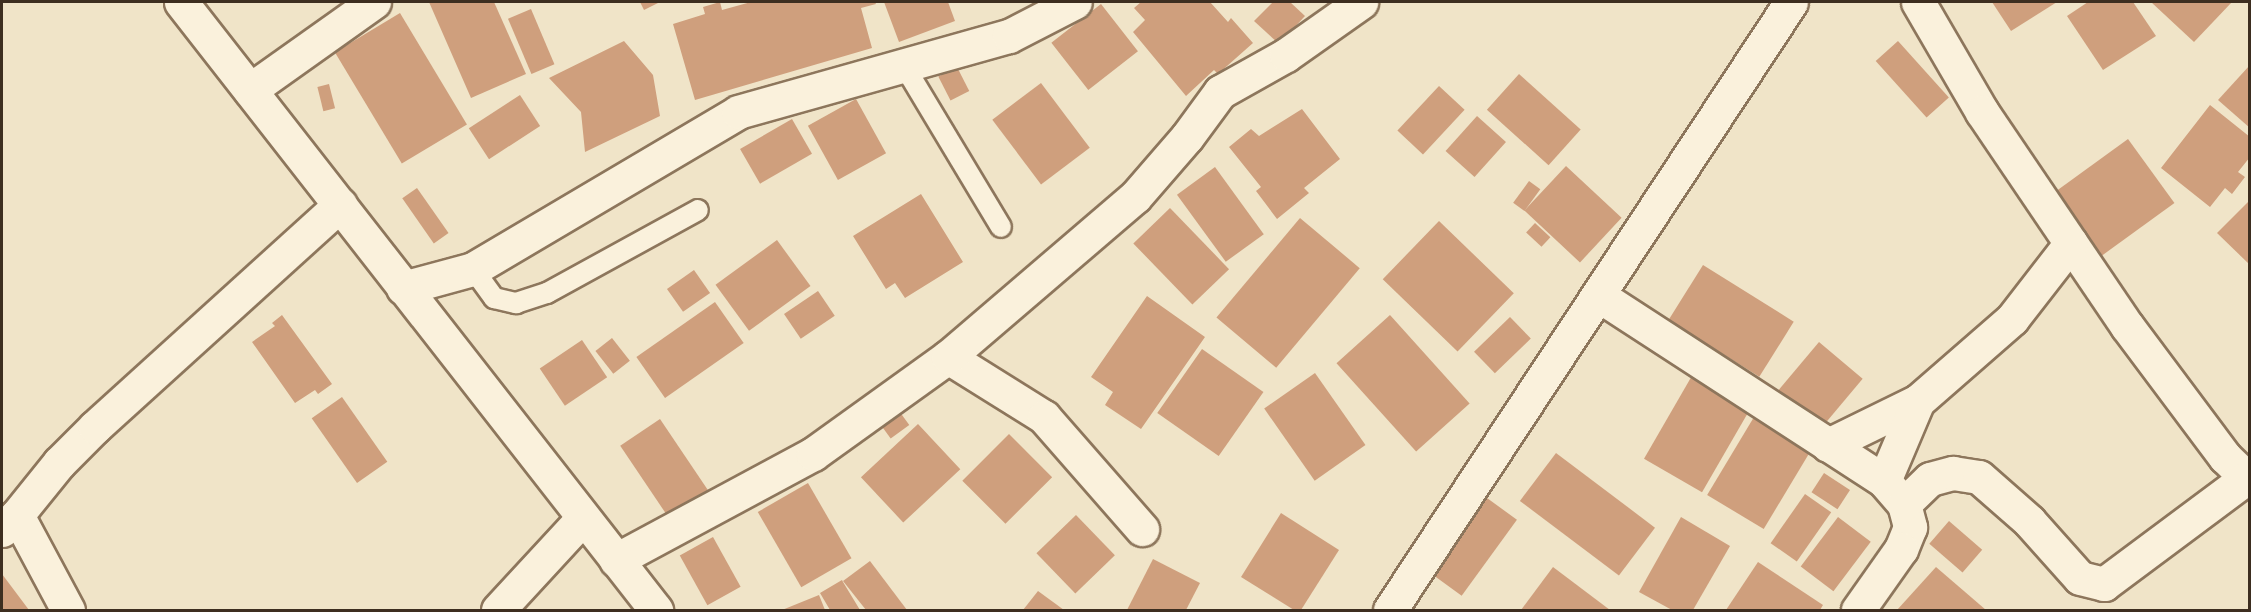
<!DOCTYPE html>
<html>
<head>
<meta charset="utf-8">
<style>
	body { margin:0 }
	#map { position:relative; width:2251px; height:612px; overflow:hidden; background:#f0e4c8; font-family:Lora,serif }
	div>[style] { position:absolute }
	.building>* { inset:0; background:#cf9f7d; transform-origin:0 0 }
	.roads { filter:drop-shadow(2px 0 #8d765c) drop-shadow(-2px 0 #8d765c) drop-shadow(0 2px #8d765c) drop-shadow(0 -2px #8d765c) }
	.lane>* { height:20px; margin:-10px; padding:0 10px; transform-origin:10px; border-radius:10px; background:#faf1dc }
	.street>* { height:33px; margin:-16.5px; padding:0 16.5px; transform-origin:16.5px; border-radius:16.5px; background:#faf1dc }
	.secondary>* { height:33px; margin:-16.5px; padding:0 16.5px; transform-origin:16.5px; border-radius:16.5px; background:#faf1dc }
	span { translate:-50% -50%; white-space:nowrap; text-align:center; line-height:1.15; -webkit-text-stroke:5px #f7eed8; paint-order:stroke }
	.frame { position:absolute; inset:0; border:3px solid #3d2e20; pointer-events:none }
</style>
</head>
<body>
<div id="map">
	<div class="building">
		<i style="clip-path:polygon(429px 2px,494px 2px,526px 74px,471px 98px)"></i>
		<i style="clip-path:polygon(640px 2px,660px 2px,644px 10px)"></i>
		<i style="clip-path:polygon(720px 2px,722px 10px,751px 2px,875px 2px,876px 4px,861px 8px,872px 48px,695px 100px,673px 24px,705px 14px,703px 7px)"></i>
		<i style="clip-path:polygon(884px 2px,948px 2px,955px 21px,899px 42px)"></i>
		<i style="clip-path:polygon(1141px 2px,1210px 2px,1228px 22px,1231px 18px,1253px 43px,1218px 74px,1214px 70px,1186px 96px,1133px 32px,1145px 20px,1134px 8px)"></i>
		<i style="clip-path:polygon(1273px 2px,1290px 2px,1305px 16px,1279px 44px,1254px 21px)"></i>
		<i style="clip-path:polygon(1992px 2px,2057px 2px,2011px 31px)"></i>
		<i style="clip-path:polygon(2088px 2px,2133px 2px,2156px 36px,2103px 70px,2067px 16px)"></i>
		<i style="clip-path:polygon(2151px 2px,2232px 2px,2194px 42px)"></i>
		<i style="left:1101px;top:4px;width:60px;height:63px;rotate:52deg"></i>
		<i style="left:531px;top:9px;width:60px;height:25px;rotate:67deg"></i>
		<i style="left:400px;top:13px;width:130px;height:76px;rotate:59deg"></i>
		<i style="clip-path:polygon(624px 41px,653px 75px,660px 116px,585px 152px,581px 112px,549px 78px)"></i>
		<i style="left:1898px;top:41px;width:76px;height:30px;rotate:48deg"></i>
		<i style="clip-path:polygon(2250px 65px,2250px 128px,2218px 100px)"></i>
		<i style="left:957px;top:67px;width:27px;height:21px;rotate:63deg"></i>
		<i style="left:1519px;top:74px;width:83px;height:48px;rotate:42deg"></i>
		<i style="left:1041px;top:83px;width:81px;height:61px;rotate:53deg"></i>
		<i style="left:329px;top:84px;width:25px;height:12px;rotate:76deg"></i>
		<i style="left:1439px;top:86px;width:35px;height:61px;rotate:43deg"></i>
		<i style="left:520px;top:95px;width:37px;height:61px;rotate:57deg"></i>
		<i style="left:856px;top:99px;width:62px;height:55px;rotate:61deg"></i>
		<i style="clip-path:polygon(2210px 105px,2250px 137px,2250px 157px,2238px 172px,2245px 177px,2232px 194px,2225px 188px,2210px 207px,2161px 168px)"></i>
		<i style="clip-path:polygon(1302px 109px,1340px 159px,1304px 188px,1309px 193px,1277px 219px,1256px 191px,1261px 187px,1229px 147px,1251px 129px,1259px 136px)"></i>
		<i style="left:1477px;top:116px;width:39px;height:47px;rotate:42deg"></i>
		<i style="left:792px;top:119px;width:40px;height:60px;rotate:60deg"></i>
		<i style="left:2128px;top:139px;width:79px;height:92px;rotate:54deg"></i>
		<i style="left:1566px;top:166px;width:76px;height:61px;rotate:43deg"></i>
		<i style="left:1215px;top:167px;width:83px;height:47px;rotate:54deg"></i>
		<i style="left:1529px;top:181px;width:14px;height:27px;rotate:36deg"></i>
		<i style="left:417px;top:188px;width:55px;height:18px;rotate:55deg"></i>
		<i style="clip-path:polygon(921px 194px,963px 262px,905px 298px,895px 283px,886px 289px,853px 236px)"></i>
		<i style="clip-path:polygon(2250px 200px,2250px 265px,2217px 233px)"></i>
		<i style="left:1170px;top:208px;width:85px;height:51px;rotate:46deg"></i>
		<i style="left:1300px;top:218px;width:78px;height:130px;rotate:40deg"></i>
		<i style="left:1439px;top:221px;width:104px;height:81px;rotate:44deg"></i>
		<i style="left:1535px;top:223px;width:21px;height:13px;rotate:43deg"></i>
		<i style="left:777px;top:240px;width:57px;height:76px;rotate:54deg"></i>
		<i style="left:1703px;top:265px;width:107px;height:65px;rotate:32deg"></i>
		<i style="left:694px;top:270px;width:28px;height:33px;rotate:55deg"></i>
		<i style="left:818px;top:291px;width:30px;height:41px;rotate:56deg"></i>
		<i style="clip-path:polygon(1147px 296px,1205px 337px,1141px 429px,1105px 405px,1113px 392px,1091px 377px)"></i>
		<i style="left:715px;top:302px;width:50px;height:96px;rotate:55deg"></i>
		<i style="clip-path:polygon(282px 315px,332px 384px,318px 394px,315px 390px,295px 403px,252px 342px,275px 326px,272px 323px)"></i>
		<i style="left:1390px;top:315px;width:119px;height:72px;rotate:48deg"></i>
		<i style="left:1510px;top:317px;width:30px;height:50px;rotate:46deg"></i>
		<i style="left:612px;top:338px;width:29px;height:21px;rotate:52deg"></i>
		<i style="left:582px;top:340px;width:45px;height:51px;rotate:56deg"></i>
		<i style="left:1819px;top:342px;width:57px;height:65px;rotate:40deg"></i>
		<i style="left:1202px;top:349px;width:75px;height:78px;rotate:35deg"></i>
		<i style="left:1315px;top:373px;width:88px;height:62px;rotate:55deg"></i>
		<i style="left:1693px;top:374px;width:67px;height:98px;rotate:30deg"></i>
		<i style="left:342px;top:397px;width:79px;height:37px;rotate:55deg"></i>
		<i style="left:894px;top:404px;width:26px;height:23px;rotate:54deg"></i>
		<i style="left:1754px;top:417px;width:66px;height:91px;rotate:31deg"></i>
		<i style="left:660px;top:419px;width:88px;height:48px;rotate:56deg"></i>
		<i style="left:918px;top:424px;width:62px;height:78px;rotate:47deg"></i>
		<i style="left:1009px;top:434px;width:61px;height:66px;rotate:45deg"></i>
		<i style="left:1556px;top:453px;width:124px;height:60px;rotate:37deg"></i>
		<i style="left:1824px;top:473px;width:31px;height:23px;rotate:33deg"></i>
		<i style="left:808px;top:483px;width:87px;height:58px;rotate:60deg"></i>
		<i style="left:1805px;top:494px;width:32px;height:60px;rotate:35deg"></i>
		<i style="left:1487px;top:498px;width:37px;height:94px;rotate:36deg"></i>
		<i style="clip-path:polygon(1281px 513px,1339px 550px,1301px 610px,1294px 610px,1241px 577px)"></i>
		<i style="left:1076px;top:515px;width:56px;height:55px;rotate:46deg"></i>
		<i style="clip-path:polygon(1681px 517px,1730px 546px,1693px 610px,1672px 610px,1639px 592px)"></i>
		<i style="left:1838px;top:517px;width:41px;height:62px;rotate:37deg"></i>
		<i style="left:1949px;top:521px;width:44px;height:30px;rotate:41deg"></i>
		<i style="left:713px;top:537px;width:57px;height:38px;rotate:61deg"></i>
		<i style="clip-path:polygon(1153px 559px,1200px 583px,1186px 610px,1127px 610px)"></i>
		<i style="clip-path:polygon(870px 561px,907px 610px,866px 610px,843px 581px)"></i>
		<i style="clip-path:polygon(1758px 562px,1823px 605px,1820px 610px,1726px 610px)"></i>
		<i style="clip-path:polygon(1553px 567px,1610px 610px,1521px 610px)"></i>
		<i style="clip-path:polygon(1936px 567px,1986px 610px,1897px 610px)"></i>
		<i style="clip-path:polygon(2px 574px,29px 610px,2px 610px)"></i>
		<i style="clip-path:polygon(842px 580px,843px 582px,860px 610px,830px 610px,820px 593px)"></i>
		<i style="clip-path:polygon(1038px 591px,1064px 610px,1023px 610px)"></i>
		<i style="clip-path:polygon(819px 595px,825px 610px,782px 610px)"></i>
	</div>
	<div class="roads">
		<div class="lane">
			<i style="left:903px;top:64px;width:190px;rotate:59deg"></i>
			<i style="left:473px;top:269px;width:36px;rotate:54deg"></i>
			<i style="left:494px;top:298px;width:23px;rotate:13deg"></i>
			<i style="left:516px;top:303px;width:33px;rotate:-18deg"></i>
			<i style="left:547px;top:293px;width:172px;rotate:-28.8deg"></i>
		</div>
		<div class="street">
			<i style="left:1918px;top:2px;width:127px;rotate:59.8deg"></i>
			<i style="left:1982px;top:112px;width:258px;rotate:55.9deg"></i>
			<i style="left:2127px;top:326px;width:164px;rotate:53.2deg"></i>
			<i style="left:2225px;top:457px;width:35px;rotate:44deg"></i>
			<i style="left:250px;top:90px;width:152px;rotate:-35.4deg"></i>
			<i style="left:403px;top:288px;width:73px;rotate:-15.2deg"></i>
			<i style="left:473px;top:269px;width:308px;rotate:-30.6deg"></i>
			<i style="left:738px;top:112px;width:281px;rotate:-15.7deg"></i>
			<i style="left:1009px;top:36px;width:74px;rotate:-27.3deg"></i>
			<i style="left:1598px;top:295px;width:341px;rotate:33deg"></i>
			<i style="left:1884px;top:481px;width:30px;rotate:49deg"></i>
			<i style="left:1904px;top:504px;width:24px;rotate:75deg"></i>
			<i style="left:1910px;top:527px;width:24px;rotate:112deg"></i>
			<i style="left:1901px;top:549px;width:75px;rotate:125.2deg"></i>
			<i style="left:948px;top:357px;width:113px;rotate:32deg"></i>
			<i style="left:1044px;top:417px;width:149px;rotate:48.8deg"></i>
			<i style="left:1828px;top:445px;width:100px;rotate:-26.1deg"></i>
			<i style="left:1918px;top:401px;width:125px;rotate:-41.1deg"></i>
			<i style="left:2012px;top:319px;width:96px;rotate:-52.2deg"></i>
			<i style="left:1884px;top:481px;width:87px;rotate:-67deg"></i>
			<i style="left:1904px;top:504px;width:36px;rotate:-44deg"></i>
			<i style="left:1930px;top:479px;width:24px;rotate:-15deg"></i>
			<i style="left:1953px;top:473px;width:26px;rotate:9deg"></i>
			<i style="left:1979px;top:477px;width:67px;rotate:41.3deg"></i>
			<i style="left:2029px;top:521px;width:76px;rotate:48.2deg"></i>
			<i style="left:2080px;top:578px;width:25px;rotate:14deg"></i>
			<i style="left:2104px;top:584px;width:177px;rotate:-36.7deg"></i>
			<i style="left:17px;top:515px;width:108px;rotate:61.8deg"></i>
			<i style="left:2px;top:530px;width:21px;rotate:-45deg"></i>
			<i style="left:17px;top:515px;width:67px;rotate:-51.1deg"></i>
			<i style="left:59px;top:463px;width:51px;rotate:-45deg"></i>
			<i style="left:95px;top:427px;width:331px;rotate:-42.2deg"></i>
			<i style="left:616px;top:560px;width:224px;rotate:-28.3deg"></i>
			<i style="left:813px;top:454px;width:166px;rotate:-35.7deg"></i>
			<i style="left:948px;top:357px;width:246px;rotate:-40.6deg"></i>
			<i style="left:1135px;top:197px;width:79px;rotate:-49.1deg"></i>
			<i style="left:1187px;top:137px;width:56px;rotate:-53.7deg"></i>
			<i style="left:1220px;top:92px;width:76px;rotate:-29.3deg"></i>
			<i style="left:1286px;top:55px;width:92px;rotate:-35.2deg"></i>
			<i style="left:498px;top:610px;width:125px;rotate:-47.3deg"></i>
			<i style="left:1390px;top:610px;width:728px;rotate:-56.59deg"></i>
		</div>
		<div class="secondary">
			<i style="left:181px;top:2px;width:772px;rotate:52deg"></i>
		</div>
	</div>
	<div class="frame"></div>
</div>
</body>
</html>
